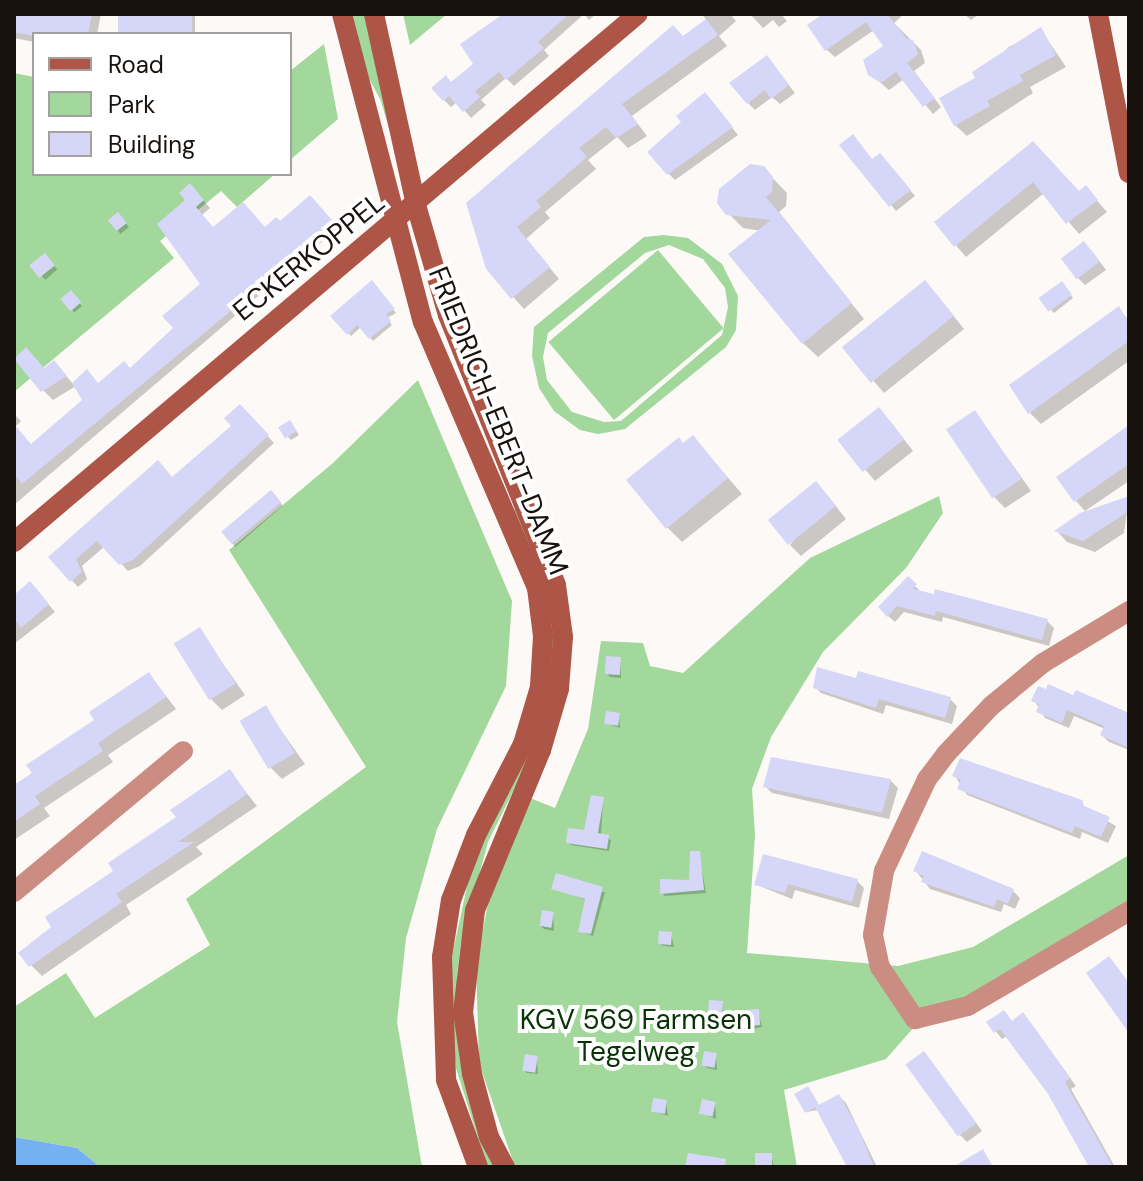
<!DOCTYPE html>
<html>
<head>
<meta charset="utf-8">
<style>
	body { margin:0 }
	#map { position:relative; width:1143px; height:1181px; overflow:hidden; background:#fdf9f7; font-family:"DM Sans",sans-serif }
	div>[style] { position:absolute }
	.green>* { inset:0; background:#a2d89b; transform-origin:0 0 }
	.water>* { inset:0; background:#75b0f1 }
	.shadow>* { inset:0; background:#0003; transform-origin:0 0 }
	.building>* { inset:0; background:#d6d7f8; transform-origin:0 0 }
	.street>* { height:20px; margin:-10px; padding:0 10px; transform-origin:10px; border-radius:10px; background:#cb8d82 }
	.secondary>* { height:20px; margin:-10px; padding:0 10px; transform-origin:10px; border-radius:10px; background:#ad5648 }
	span { translate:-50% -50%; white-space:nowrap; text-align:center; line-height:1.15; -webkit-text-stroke:8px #fff; paint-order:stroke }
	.street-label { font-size:28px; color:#18120f }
	.park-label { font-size:28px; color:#093305 }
	.frame { position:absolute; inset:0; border:16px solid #18120f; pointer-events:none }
	.legend { position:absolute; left:32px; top:32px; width:260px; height:144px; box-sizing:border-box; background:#fff; border:2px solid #a3a09f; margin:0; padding:10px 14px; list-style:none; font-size:24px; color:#18120f }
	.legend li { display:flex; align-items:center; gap:16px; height:40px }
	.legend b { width:40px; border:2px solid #a3a09f }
</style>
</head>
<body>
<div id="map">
	<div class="green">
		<i style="clip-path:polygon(350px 14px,365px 14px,397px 157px,381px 101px,364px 69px)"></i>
		<i style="clip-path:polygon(403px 14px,447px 14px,410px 45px)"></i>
		<i style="clip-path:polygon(324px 44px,338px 119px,290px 160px,290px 71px)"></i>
		<i style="clip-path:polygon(14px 73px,34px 77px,34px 174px,275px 174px,237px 207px,221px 191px,160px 241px,174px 258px,14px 392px)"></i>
		<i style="clip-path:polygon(evenodd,664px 235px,688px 238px,722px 264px,738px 296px,736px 330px,726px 347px,625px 429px,598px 434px,580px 430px,554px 411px,539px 388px,532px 356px,534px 327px,644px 237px,664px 235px,669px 245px,703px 259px,725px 288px,728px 307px,722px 335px,621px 421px,604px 422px,572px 412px,547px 380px,543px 357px,548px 333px,645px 253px,669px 245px)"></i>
		<i style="left:658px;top:250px;width:102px;height:143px;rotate:50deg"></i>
		<i style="clip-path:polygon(418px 380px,512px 601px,506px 686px,437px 829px,406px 938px,397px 1022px,422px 1167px,100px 1167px,77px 1148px,14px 1137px,14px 1007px,66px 973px,95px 1018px,210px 945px,186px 899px,366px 767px,229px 550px,333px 463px)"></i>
		<i style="clip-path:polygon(939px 496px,943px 513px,906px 568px,823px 652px,771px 737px,752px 789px,755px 835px,747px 953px,898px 966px,973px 947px,1129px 855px,1129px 921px,915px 1026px,886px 1059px,784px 1090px,797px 1167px,515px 1167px,479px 1063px,476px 963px,490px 894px,530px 798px,555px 808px,588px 729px,601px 641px,643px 643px,650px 666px,683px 673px,810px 558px)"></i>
		<i style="clip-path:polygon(519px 507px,555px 646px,536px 745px,488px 842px,461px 942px,457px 976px,495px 1167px,487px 1167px,456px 1068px,450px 1023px,452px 956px,469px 877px,549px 672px,514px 510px)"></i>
	</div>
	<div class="water">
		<i style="clip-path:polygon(14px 1137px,77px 1148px,100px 1167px,14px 1167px)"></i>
	</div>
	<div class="shadow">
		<i style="clip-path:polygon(14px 14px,101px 14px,97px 34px,34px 34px,34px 42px,14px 38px)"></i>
		<i style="left:120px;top:14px;width:75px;height:20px"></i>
		<i style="clip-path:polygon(506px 14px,596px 14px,589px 20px,584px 14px,544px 50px,549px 56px,514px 86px,506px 78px,481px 100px,486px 105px,471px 118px,457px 102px,451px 107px,444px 100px,452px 84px,475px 64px)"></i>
		<i style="clip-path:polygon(702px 14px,730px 14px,736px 21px,719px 36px,727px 46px,632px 116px,647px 136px,628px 148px,617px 137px,588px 160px,596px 169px,545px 212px,550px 218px,526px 239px,559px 279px,524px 309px,487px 268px,468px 204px,707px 21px)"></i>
		<i style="clip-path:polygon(750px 14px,781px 14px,787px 21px,779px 27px,773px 20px,763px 28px)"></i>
		<i style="clip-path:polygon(825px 14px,904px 14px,894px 23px,921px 50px,925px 63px,914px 71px,941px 107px,933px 114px,904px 79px,889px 90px,869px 73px,886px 46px,874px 30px,835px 57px,827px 50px)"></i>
		<i style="clip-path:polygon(964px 14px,979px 14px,971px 20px)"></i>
		<i style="clip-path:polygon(1041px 30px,1066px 67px,1030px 87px,1033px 93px,967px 136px,955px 125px,978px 79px,1010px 53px,1007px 48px)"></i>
		<i style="clip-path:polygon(773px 65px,795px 93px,780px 104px,772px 97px,755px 110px,748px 103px)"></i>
		<i style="clip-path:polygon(711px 101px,738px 135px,675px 180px,668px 173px)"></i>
		<i style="clip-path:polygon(1033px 144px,1079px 193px,1086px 188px,1107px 212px,1079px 234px,1044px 193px,966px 257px,936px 222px)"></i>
		<i style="clip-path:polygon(842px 145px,873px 161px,885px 160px,915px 196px,896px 211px)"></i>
		<i style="clip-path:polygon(763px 168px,787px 193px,786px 206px,779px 212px,864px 319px,818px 357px,803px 343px,761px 231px,743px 228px,728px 213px)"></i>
		<i style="clip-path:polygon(190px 186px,210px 208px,202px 215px,214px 229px,265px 229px,317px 205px,338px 228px,14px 505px,14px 414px,21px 421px,15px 427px,31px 446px,84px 400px,76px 386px,53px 400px,43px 390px,45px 370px,63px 372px,73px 384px,99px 385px,130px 370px,176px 329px,203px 285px)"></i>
		<i style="left:118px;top:214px;width:17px;height:11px;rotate:50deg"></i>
		<i style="clip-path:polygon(1091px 250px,1106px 270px,1085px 285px,1078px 278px)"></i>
		<i style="left:45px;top:256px;width:18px;height:16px;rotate:47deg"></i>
		<i style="clip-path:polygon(374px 285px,396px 313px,387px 318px,392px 325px,373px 341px,361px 327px,351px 336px,333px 316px)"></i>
		<i style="clip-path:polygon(1064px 287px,1073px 298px,1054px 313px,1051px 310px)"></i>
		<i style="left:71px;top:293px;width:17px;height:10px;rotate:50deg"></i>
		<i style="clip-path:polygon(936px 294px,964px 329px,884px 393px,845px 348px)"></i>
		<i style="clip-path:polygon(1118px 309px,1129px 320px,1129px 361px,1041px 424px,1030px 413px)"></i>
		<i style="clip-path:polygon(240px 407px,274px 443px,140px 566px,128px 571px,105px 546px,82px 566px,87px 579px,78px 587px,51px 557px,173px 479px,234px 427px)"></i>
		<i style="clip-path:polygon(975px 412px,1031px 491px,1005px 508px,994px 497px)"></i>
		<i style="clip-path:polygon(890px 421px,913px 451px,875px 481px,840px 440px)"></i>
		<i style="clip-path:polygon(292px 425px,299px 435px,291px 440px,288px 437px)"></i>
		<i style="clip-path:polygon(1129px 428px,1129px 481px,1085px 511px,1076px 501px)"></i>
		<i style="clip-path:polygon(693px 437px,742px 494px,682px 542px,667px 527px,684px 445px)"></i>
		<i style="left:271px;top:492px;width:18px;height:63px;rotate:49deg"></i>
		<i style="clip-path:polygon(827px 495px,846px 519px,801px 556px,790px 545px)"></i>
		<i style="clip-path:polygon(1129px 498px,1124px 533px,1095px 552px,1067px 542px,1057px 531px)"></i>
		<i style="clip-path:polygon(908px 579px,923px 594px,1047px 621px,1054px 628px,1049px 646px,943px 617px,942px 622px,904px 612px,895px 622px,888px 616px)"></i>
		<i style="clip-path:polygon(37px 591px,55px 612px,14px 644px,14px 598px)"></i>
		<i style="clip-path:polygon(199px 630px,245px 695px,222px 710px,211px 699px)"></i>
		<i style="clip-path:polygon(620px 659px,621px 678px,610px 677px,607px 674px)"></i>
		<i style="clip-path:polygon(149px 674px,176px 709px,108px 755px,113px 762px,44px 808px,50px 816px,14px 840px,14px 788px)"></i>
		<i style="clip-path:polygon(814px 686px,950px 699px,957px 706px,952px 724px,886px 705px,883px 714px,821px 693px)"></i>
		<i style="clip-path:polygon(1077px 693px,1129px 713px,1129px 750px,1109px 742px,1102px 735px,1105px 729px,1074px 716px,1069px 728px,1045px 718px,1034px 700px,1074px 698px)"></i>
		<i style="clip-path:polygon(265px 708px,305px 764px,282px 779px,271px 768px)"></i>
		<i style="clip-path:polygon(619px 715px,620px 728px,606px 723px)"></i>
		<i style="clip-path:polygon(230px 772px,257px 806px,196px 847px,203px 854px,126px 905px,131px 914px,42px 976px,31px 965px,116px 871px)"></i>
		<i style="clip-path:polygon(955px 776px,1047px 793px,1049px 788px,1116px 826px,1108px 843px,1082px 832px,1080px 839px,967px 795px)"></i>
		<i style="clip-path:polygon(890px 780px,898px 788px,889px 819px,772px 793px,765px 786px)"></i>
		<i style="clip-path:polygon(603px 799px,601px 836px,611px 840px,609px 851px,571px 845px,568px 842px,586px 833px)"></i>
		<i style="clip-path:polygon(699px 853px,706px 893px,665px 896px,662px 893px,691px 882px)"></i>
		<i style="clip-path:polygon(916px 871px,1013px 891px,1020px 898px,1015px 909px,1004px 904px,1001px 912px,930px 889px)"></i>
		<i style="clip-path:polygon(857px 881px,864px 888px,859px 908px,795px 890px,792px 899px,757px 885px)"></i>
		<i style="clip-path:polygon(554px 888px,605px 892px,593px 936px,580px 931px,586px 900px)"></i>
		<i style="clip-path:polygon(553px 914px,554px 931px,544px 929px,541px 926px)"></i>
		<i style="clip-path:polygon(671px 934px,674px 947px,663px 946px,660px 943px)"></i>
		<i style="clip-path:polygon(722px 1003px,724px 1017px,713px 1016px,710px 1013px)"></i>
		<i style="clip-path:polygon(537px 1007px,539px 1021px,525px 1016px)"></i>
		<i style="clip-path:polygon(758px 1011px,762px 1027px,752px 1029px,749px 1026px)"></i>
		<i style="clip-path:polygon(1030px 1022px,1076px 1086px,1071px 1089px,1115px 1167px,1092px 1167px,1050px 1093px,1007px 1036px,1002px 1039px,989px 1023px)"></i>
		<i style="clip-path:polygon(716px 1055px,717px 1070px,707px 1068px,704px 1065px)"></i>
		<i style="clip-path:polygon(537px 1058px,538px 1074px,527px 1073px,524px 1070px)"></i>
		<i style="clip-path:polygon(931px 1061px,982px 1131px,967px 1142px,960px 1135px)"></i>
		<i style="clip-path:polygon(810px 1091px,820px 1107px,839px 1096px,846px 1103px,877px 1167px,850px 1167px,818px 1110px,806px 1112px)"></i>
		<i style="clip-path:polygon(666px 1102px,668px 1116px,654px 1111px)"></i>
		<i style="clip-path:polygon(715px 1104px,716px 1119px,702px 1113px)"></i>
		<i style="clip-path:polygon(771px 1155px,774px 1167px,757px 1166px)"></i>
	</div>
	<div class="building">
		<i style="clip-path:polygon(14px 14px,92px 14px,88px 34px,34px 36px,14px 32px)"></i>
		<i style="left:118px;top:14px;width:74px;height:20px"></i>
		<i style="clip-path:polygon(503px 14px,569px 14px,538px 42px,544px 48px,506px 80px,499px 72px,475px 91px,480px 97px,463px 112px,449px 96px,443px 101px,431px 88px,446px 75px,451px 82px,473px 64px,460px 44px)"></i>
		<i style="clip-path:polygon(823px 14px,887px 14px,907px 39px,913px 40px,918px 54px,907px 63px,935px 98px,923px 107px,896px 72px,881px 83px,868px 75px,863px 60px,883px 46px,866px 22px,825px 51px,807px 25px)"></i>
		<i style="clip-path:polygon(706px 19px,718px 35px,622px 104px,638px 124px,616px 138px,606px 127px,579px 148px,587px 157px,536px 201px,541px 207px,517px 227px,550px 267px,511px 299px,486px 269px,466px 203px,673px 25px,683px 36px)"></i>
		<i style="clip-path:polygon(1041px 27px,1056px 55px,1020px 75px,1023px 81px,987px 101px,990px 106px,954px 126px,939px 98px,975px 78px,972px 72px)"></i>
		<i style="clip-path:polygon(767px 55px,789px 85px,771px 99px,765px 90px,747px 104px,729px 83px)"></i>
		<i style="clip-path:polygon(705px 92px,733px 127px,667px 175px,647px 152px,681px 122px,676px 116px)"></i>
		<i style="clip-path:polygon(853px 134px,872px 159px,880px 153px,911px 190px,889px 207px,839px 145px)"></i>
		<i style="clip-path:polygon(1033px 141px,1079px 191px,1086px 185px,1098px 200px,1066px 224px,1033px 182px,954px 247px,934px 222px)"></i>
		<i style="clip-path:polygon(750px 164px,764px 166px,773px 177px,772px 192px,766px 197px,852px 303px,802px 344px,728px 254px,771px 220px,726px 215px,717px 203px,719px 189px)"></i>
		<i style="clip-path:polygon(190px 183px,204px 200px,196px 207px,213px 227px,243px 202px,265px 227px,276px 217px,280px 221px,310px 195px,332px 220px,244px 300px,22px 484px,14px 474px,14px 424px,31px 444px,82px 400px,72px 383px,87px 369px,98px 383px,124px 361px,130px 368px,173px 328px,162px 316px,200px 284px,157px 224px,185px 200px,179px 193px)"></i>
		<i style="left:118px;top:212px;width:14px;height:13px;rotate:51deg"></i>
		<i style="left:1084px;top:241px;width:26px;height:29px;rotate:53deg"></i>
		<i style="left:45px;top:253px;width:16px;height:20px;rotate:52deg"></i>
		<i style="clip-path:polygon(372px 280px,395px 309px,386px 314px,391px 321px,369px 339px,357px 325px,347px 335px,330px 316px)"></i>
		<i style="left:925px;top:280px;width:46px;height:107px;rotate:51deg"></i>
		<i style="left:1062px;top:281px;width:17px;height:29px;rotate:54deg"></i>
		<i style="left:71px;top:290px;width:16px;height:14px;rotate:50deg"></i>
		<i style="clip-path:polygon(1119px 306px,1129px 323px,1129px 341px,1028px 414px,1009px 385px)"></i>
		<i style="clip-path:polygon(26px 347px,44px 368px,54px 360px,67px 376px,41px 392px,14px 359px)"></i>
		<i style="clip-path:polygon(240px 404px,269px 435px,133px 560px,119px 565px,97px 541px,76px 559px,82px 572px,70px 582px,48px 557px,158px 460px,172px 477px,231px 426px,224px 418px)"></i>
		<i style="left:879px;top:407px;width:41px;height:53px;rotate:52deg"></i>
		<i style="left:975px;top:410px;width:83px;height:35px;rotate:56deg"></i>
		<i style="left:290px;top:420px;width:13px;height:14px;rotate:58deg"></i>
		<i style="clip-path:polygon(1129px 425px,1129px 464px,1074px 502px,1056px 477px)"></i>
		<i style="clip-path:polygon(693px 435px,728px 478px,666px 529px,626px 480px,679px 437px,683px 443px)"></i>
		<i style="left:816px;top:481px;width:32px;height:62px;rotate:51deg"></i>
		<i style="left:271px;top:490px;width:16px;height:65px;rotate:50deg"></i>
		<i style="clip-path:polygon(1129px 496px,1129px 511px,1083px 541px,1054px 531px,1080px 513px)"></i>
		<i style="clip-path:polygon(908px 576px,917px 584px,913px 589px,934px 594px,935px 589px,1048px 619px,1042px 640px,936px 611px,935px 616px,897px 606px,887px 617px,878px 607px)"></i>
		<i style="clip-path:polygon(30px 581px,49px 604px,21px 628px,14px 618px,14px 595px)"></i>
		<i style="left:200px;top:627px;width:67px;height:31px;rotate:58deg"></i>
		<i style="left:606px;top:656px;width:15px;height:18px;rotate:4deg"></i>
		<i style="clip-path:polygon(817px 667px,856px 678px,858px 671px,951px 697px,945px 718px,879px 699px,876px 708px,813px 688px)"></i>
		<i style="clip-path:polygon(149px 672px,166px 697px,98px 743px,103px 751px,35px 796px,40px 804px,14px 822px,14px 785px,32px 773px,26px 765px,94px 720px,89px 712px)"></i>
		<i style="clip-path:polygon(1048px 684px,1073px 695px,1076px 690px,1129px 713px,1129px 748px,1100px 735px,1104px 726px,1067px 710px,1062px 723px,1036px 712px,1039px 704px,1031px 701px,1038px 686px,1046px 689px)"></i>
		<i style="left:266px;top:705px;width:56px;height:31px;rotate:59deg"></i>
		<i style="left:606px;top:711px;width:14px;height:13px;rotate:8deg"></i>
		<i style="clip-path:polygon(771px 757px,891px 779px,882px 813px,763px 787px)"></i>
		<i style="clip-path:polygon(960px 758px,1082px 800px,1084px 806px,1110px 817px,1101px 837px,1075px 826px,1072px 833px,957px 789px,961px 780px,952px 776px)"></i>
		<i style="clip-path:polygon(230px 769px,247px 794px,178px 842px,194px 842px,116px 894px,122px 902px,29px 967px,18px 953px,51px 927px,45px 917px,113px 871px,108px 863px,176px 817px,170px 810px)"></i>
		<i style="clip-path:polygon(591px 795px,604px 797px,598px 833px,609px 835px,607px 849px,566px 843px,568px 828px,584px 830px)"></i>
		<i style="clip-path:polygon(690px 851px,700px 851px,704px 890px,660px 894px,660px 879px,689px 880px)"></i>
		<i style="clip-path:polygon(922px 851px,1014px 889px,1008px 904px,997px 899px,994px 907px,921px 882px,924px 876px,913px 871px)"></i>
		<i style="clip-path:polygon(763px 854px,858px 879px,852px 902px,788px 884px,785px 893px,754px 885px)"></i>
		<i style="clip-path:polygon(556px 873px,603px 887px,591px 934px,578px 932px,585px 899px,551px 889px)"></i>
		<i style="left:542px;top:910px;width:12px;height:16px;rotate:9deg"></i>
		<i style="left:659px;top:931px;width:13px;height:13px;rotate:4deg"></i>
		<i style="clip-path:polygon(1109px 956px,1129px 983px,1129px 1033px,1086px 973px)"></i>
		<i style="left:709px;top:1000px;width:14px;height:14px;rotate:4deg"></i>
		<i style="left:525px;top:1004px;width:13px;height:13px;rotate:4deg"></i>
		<i style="left:759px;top:1009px;width:16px;height:14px;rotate:86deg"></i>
		<i style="clip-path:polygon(1004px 1010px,1012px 1021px,1023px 1012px,1070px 1078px,1065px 1082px,1113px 1167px,1089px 1167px,1048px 1094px,1000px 1029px,994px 1033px,986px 1022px)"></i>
		<i style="left:704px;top:1051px;width:13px;height:15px;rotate:9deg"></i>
		<i style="left:924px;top:1051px;width:89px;height:23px;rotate:54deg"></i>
		<i style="left:525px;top:1054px;width:13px;height:17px;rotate:9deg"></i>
		<i style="left:808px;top:1086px;width:22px;height:16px;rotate:60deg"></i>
		<i style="clip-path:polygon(839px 1094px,859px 1130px,874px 1167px,847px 1167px,815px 1107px)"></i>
		<i style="left:653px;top:1098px;width:14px;height:14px;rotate:8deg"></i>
		<i style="left:702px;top:1099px;width:14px;height:15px;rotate:12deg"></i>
		<i style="clip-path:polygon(983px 1149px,993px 1167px,953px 1167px)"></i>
		<i style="clip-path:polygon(688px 1153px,726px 1159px,725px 1167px,685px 1167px)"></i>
		<i style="left:755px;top:1153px;width:17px;height:13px"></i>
	</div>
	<div class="street">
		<i style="left:1129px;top:611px;width:100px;rotate:148.8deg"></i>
		<i style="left:1043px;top:663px;width:67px;rotate:140.4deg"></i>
		<i style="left:991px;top:706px;width:66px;rotate:133.2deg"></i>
		<i style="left:946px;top:754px;width:31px;rotate:127deg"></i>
		<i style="left:927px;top:779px;width:102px;rotate:115.1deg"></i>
		<i style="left:884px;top:871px;width:65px;rotate:99.8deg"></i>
		<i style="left:873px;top:935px;width:33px;rotate:78deg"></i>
		<i style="left:880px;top:967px;width:63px;rotate:56.1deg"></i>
		<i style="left:915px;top:1019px;width:55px;rotate:-13.8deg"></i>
		<i style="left:968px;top:1006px;width:187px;rotate:-30.5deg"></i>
		<i style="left:14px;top:892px;width:220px;rotate:-39.8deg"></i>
	</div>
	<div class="secondary">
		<i style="left:342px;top:14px;width:318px;rotate:75.3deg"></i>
		<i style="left:423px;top:322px;width:289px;rotate:66.8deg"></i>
		<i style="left:537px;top:588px;width:48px;rotate:82.9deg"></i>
		<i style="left:543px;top:636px;width:51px;rotate:93.4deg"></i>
		<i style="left:540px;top:687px;width:59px;rotate:106.6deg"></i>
		<i style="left:523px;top:744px;width:102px;rotate:117.3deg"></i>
		<i style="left:476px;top:835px;width:70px;rotate:111deg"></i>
		<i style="left:451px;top:900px;width:58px;rotate:99deg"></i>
		<i style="left:442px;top:957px;width:123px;rotate:88.1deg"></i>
		<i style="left:446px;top:1080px;width:93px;rotate:69.8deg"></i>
		<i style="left:374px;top:14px;width:196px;rotate:77.6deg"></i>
		<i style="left:416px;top:205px;width:115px;rotate:73.8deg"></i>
		<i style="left:448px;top:315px;width:291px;rotate:68.2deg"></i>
		<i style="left:556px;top:585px;width:52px;rotate:82.3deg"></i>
		<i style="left:563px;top:637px;width:52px;rotate:94.4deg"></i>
		<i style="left:559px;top:689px;width:64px;rotate:106.4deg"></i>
		<i style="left:541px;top:750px;width:173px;rotate:112.4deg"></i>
		<i style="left:475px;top:910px;width:103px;rotate:96.7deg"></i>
		<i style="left:463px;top:1012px;width:63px;rotate:81.7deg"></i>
		<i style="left:472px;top:1074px;width:65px;rotate:74.9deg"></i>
		<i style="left:489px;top:1137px;width:34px;rotate:62deg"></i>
		<i style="left:1098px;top:14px;width:162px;rotate:79deg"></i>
		<i style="left:14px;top:542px;width:817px;rotate:-40.24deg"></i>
	</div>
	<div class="street-label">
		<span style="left:309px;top:257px;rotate:-39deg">ECKERKOPPEL</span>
		<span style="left:498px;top:421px;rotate:68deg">FRIEDRICH-EBERT-DAMM</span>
	</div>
	<div class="park-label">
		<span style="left:636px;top:1036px">KGV 569 Farmsen<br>Tegelweg</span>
	</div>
	<div class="frame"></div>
	<ul class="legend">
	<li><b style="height:10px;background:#ad5648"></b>Road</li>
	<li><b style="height:22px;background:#a2d89b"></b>Park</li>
	<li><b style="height:22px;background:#d6d7f8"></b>Building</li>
	</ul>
</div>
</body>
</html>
